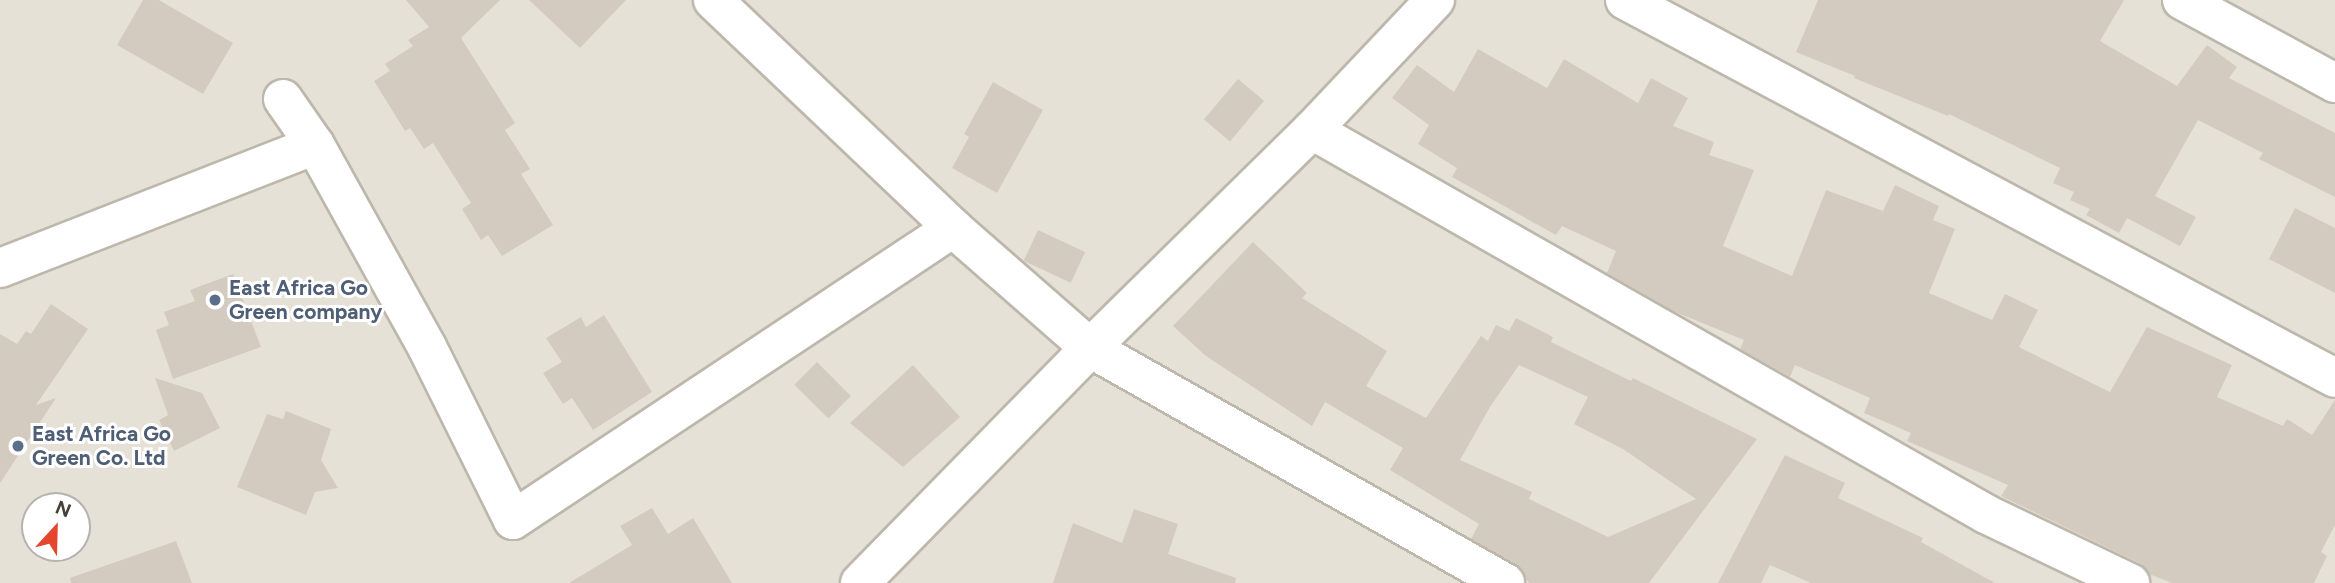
<!DOCTYPE html>
<html>
<head>
<meta charset="utf-8">
<style>
	body { margin:0 }
	#map { position:relative; width:2335px; height:583px; overflow:hidden; background:#f2efe8; font-family:Figtree,sans-serif }
	div>[style] { position:absolute }
	.residential>* { inset:0; background:#e6e1d7 }
	.building>* { inset:0; background:#d3cbbf; transform-origin:0 0 }
	.roads { filter:drop-shadow(2px 0 #bdb7ac) drop-shadow(-2px 0 #bdb7ac) drop-shadow(0 2px #bdb7ac) drop-shadow(0 -2px #bdb7ac) }
	.street>* { height:38px; margin:-19px; padding:0 19px; transform-origin:19px; border-radius:19px; background:#fff }
	.dots>* { width:19px; height:19px; translate:-50% -50%; box-sizing:border-box; border:4px solid #fff; border-radius:50% }
	span { translate:-50% -50%; white-space:nowrap; text-align:center; line-height:1.15; -webkit-text-stroke:6px #fff; paint-order:stroke }
	.service-label { font-size:21px; color:#4e5e75; font-weight:700 }
	.left { translate:0 -50%; text-align:left }
	.north { position:absolute; left:21px; top:492px; width:70px; height:70px; box-sizing:border-box; background:#fff; border:2px solid #b5b3af; border-radius:50%; rotate:22deg; font-size:19px; font-weight:700; line-height:28px; text-align:center; color:#454038 }
	.north::after { content:''; display:block; margin:auto; width:24px; height:32px; background:#e4472e; clip-path:polygon(50% 0,100% 100%,50% 72%,0 100%) }
</style>
</head>
<body>
<div id="map">
	<div class="residential">
		<i style="clip-path:polygon(evenodd,0 0,2335px 0,2335px 583px,0 583px,0 0,35px 506px,77px 506px,77px 548px,35px 548px,35px 506px)"></i>
	</div>
	<div class="building">
		<i style="clip-path:polygon(143px 0,159px 0,233px 43px,203px 94px,117px 45px)"></i>
		<i style="clip-path:polygon(406px 0,500px 0,461px 38px,515px 123px,505px 130px,530px 169px,521px 174px,553px 225px,502px 256px,488px 235px,481px 240px,462px 209px,471px 203px,433px 143px,424px 149px,410px 128px,405px 131px,374px 81px,390px 71px,385px 64px,413px 46px,408px 40px,429px 27px)"></i>
		<i style="clip-path:polygon(529px 0,626px 0,580px 48px)"></i>
		<i style="clip-path:polygon(1818px 0,2124px 0,2100px 41px,2177px 86px,2207px 45px,2237px 67px,2229px 78px,2335px 133px,2335px 197px,2259px 159px,2263px 153px,2198px 120px,2155px 196px,2196px 217px,2180px 246px,2127px 218px,2119px 233px,2086px 215px,2090px 209px,2070px 200px,2074px 192px,2053px 183px,2060px 168px,1949px 114px,1948px 116px,1854px 78px,1855px 76px,1796px 52px)"></i>
		<i style="clip-path:polygon(1478px 49px,1547px 88px,1564px 59px,1638px 103px,1651px 78px,1688px 98px,1673px 126px,1714px 142px,1709px 155px,1754px 170px,1723px 246px,1792px 276px,1826px 190px,1883px 211px,1895px 185px,1939px 206px,1933px 220px,1955px 229px,1929px 293px,1992px 320px,2005px 294px,2038px 310px,2019px 347px,2110px 392px,2147px 327px,2232px 365px,2217px 397px,2283px 426px,2287px 419px,2312px 435px,2335px 400px,2335px 525px,2321px 552px,2327px 556px,2314px 583px,2172px 583px,2149px 574px,2139px 563px,2001px 496px,2008px 485px,1907px 441px,1911px 433px,1864px 413px,1870px 398px,1795px 365px,1790px 377px,1740px 349px,1744px 340px,1673px 311px,1607px 273px,1616px 251px,1562px 226px,1556px 235px,1452px 177px,1457px 168px,1418px 144px,1429px 125px,1392px 98px,1417px 65px,1454px 92px)"></i>
		<i style="left:1238px;top:79px;width:34px;height:53px;rotate:40deg"></i>
		<i style="clip-path:polygon(993px 82px,1043px 110px,997px 193px,952px 168px,969px 137px,964px 134px)"></i>
		<i style="clip-path:polygon(2295px 208px,2335px 228px,2335px 293px,2269px 259px)"></i>
		<i style="left:1038px;top:230px;width:52px;height:34px;rotate:25deg"></i>
		<i style="clip-path:polygon(evenodd,1253px 242px,1307px 293px,1302px 298px,1387px 351px,1366px 386px,1426px 418px,1481px 336px,1488px 341px,1496px 325px,1509px 331px,1516px 318px,1553px 337px,1551px 342px,1631px 381px,1633px 378px,1757px 439px,1649px 583px,1529px 583px,1516px 564px,1471px 539px,1479px 524px,1390px 470px,1403px 448px,1325px 402px,1312px 426px,1206px 356px,1173px 326px,1253px 242px,1519px 365px,1588px 397px,1574px 424px,1623px 449px,1696px 499px,1608px 537px,1529px 499px,1532px 492px,1460px 460px,1490px 407px,1519px 365px)"></i>
		<i style="clip-path:polygon(233px 274px,261px 347px,173px 379px,156px 330px,169px 325px,164px 312px,195px 301px,190px 290px)"></i>
		<i style="clip-path:polygon(51px 304px,88px 329px,36px 405px,56px 398px,0 483px,0 334px,17px 344px,26px 331px,31px 334px)"></i>
		<i style="clip-path:polygon(604px 315px,652px 392px,593px 430px,572px 398px,563px 404px,543px 373px,562px 362px,546px 338px,581px 317px,586px 327px)"></i>
		<i style="left:817px;top:362px;width:48px;height:32px;rotate:45deg"></i>
		<i style="clip-path:polygon(913px 365px,960px 417px,903px 467px,850px 423px)"></i>
		<i style="clip-path:polygon(155px 378px,202px 393px,220px 428px,174px 451px,159px 420px,168px 415px)"></i>
		<i style="clip-path:polygon(286px 411px,331px 429px,321px 460px,338px 488px,315px 492px,306px 515px,237px 487px,267px 414px,283px 419px)"></i>
		<i style="clip-path:polygon(1785px 455px,1845px 483px,1838px 498px,1923px 538px,1921px 542px,1995px 583px,1811px 583px,1770px 565px,1761px 583px,1718px 583px)"></i>
		<i style="clip-path:polygon(652px 508px,668px 534px,693px 518px,732px 583px,569px 583px,632px 545px,620px 526px)"></i>
		<i style="clip-path:polygon(1134px 509px,1178px 524px,1168px 554px,1236px 578px,1235px 583px,1053px 583px,1073px 523px,1122px 543px)"></i>
		<i style="clip-path:polygon(176px 541px,192px 583px,71px 583px,70px 578px)"></i>
	</div>
	<div class="roads">
		<div class="street">
			<i style="left:713px;top:0;width:331px;rotate:43.5deg"></i>
			<i style="left:953px;top:228px;width:182px;rotate:41.2deg"></i>
			<i style="left:1090px;top:348px;width:477px;rotate:29.5deg"></i>
			<i style="left:1625px;top:0;width:804px;rotate:28.03deg"></i>
			<i style="left:2182px;top:0;width:174px;rotate:28.5deg"></i>
			<i style="left:283px;top:99px;width:56px;rotate:55.2deg"></i>
			<i style="left:315px;top:145px;width:231px;rotate:61deg"></i>
			<i style="left:427px;top:347px;width:193px;rotate:63.6deg"></i>
			<i style="left:513px;top:520px;width:528px;rotate:-33.57deg"></i>
			<i style="left:1312px;top:130px;width:776px;rotate:29.67deg"></i>
			<i style="left:1986px;top:514px;width:160px;rotate:25.6deg"></i>
			<i style="left:0;top:268px;width:338px;rotate:-21.3deg"></i>
			<i style="left:860px;top:583px;width:329px;rotate:-45.6deg"></i>
			<i style="left:1090px;top:348px;width:311px;rotate:-44.5deg"></i>
			<i style="left:1312px;top:130px;width:179px;rotate:-46.6deg"></i>
		</div>
	</div>
	<div class="dots">
		<i style="left:215px;top:300px;background:#5c6f8a"></i>
		<i style="left:18px;top:446px;background:#5c6f8a"></i>
	</div>
	<div class="service-label">
		<span class="left" style="left:229px;top:300px">East Africa Go<br>Green company</span>
		<span class="left" style="left:32px;top:446px">East Africa Go<br>Green Co. Ltd</span>
	</div>
	<div class="north">N</div>
</div>
</body>
</html>
